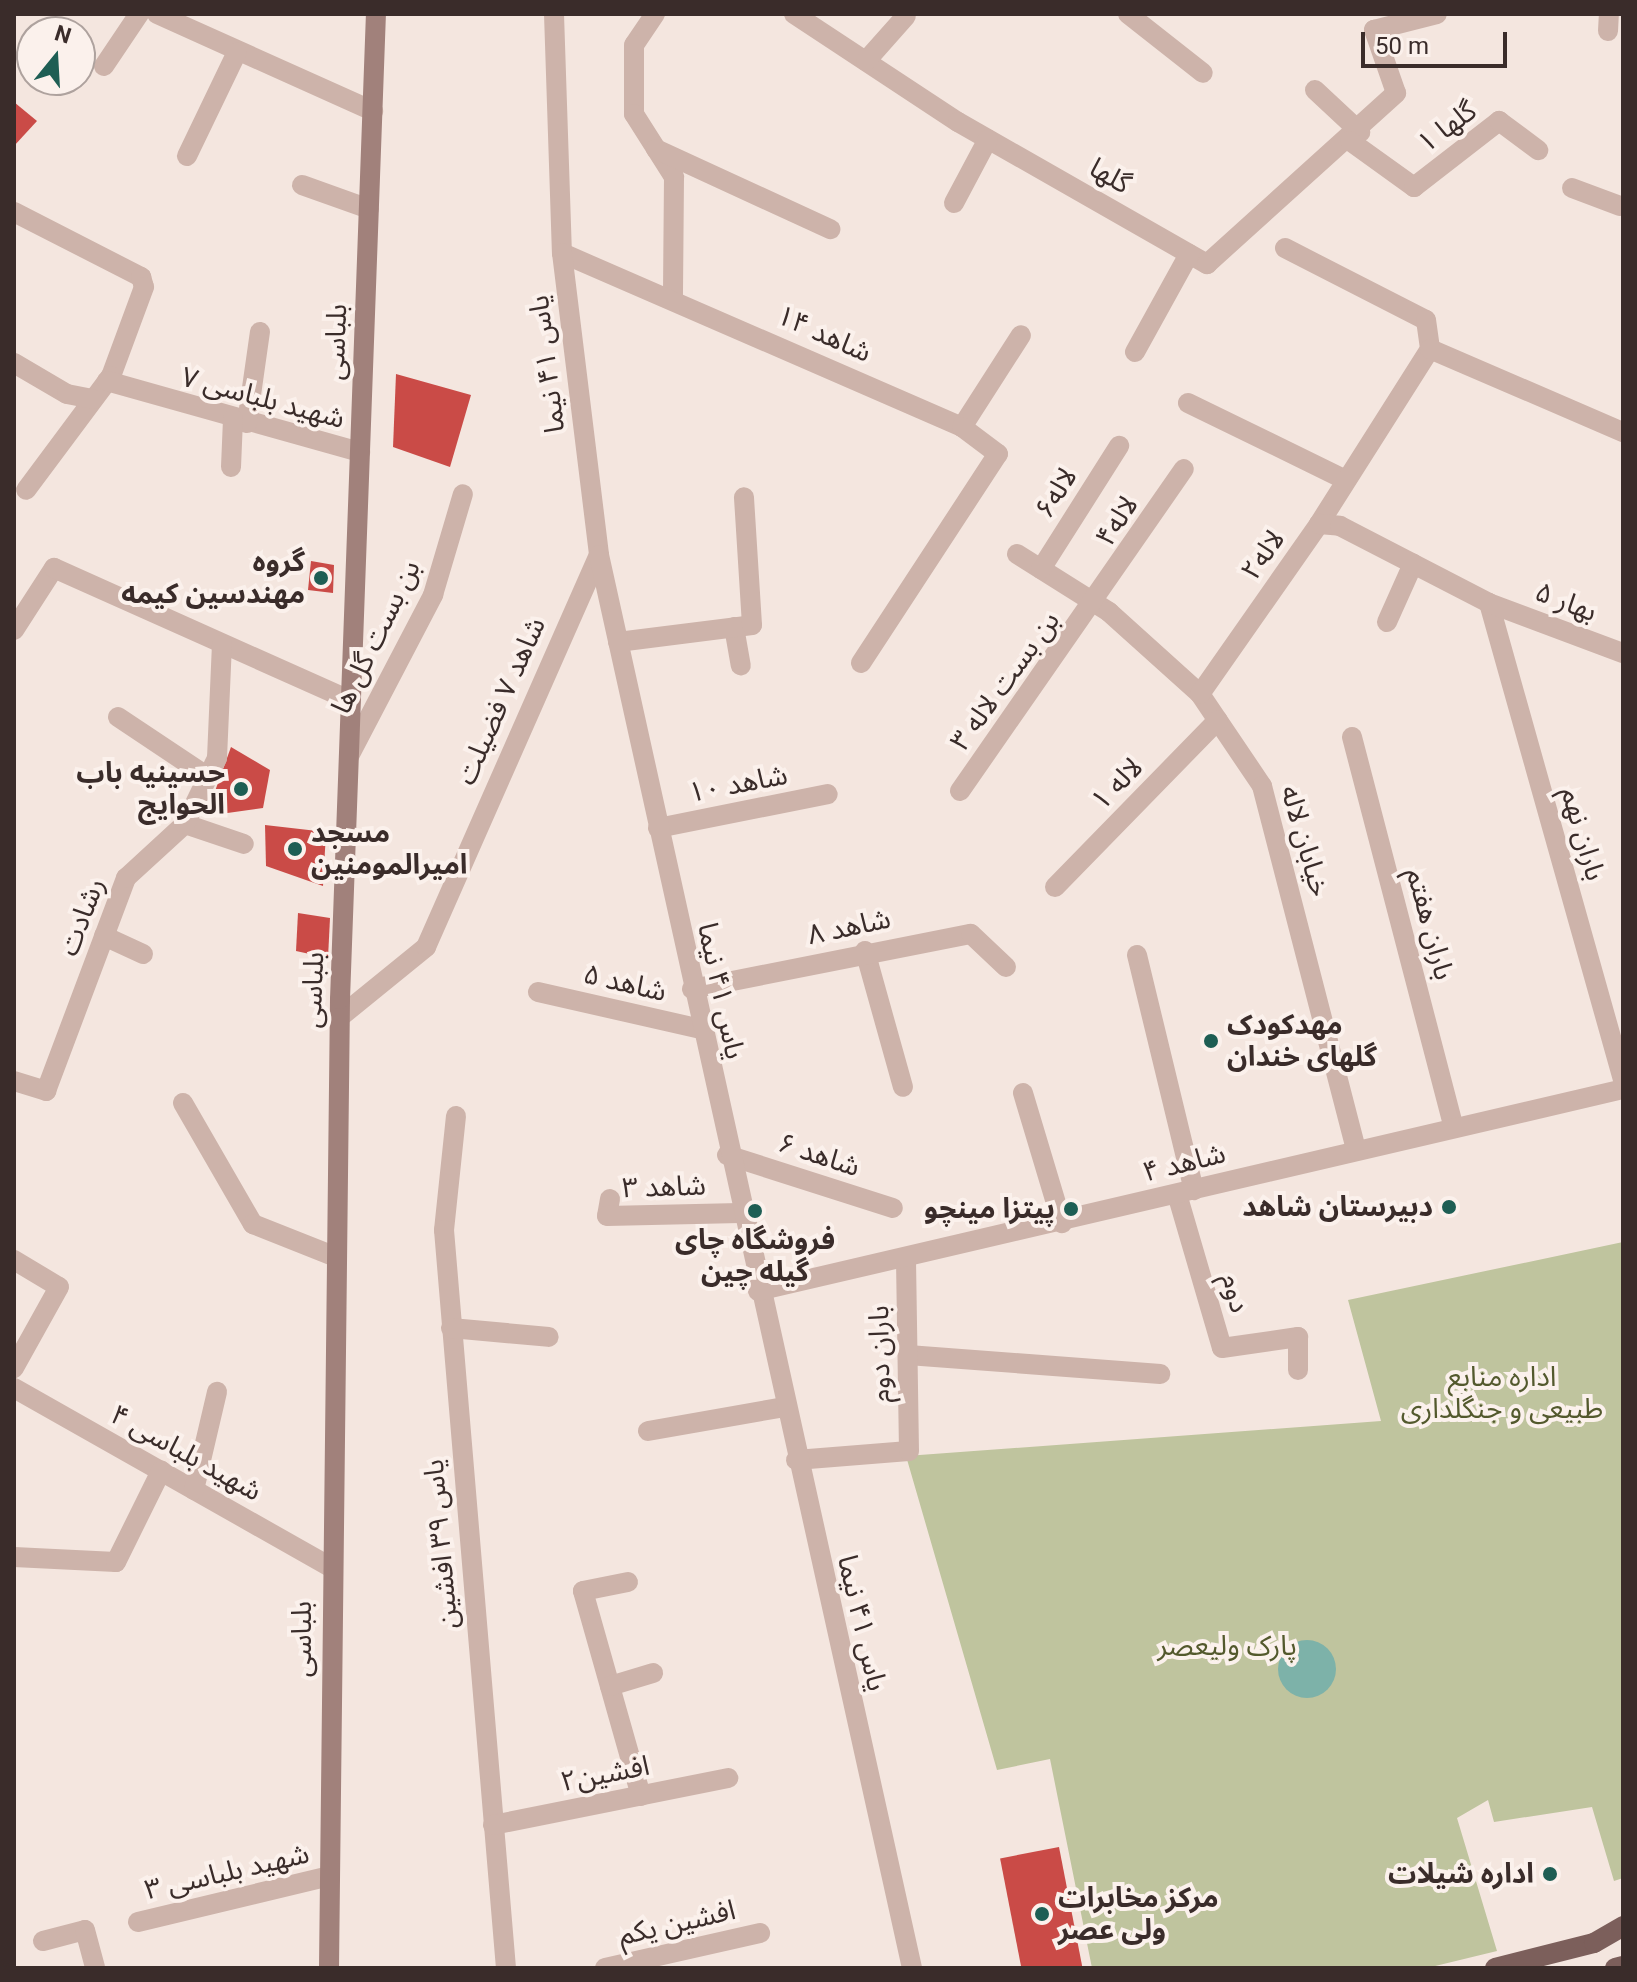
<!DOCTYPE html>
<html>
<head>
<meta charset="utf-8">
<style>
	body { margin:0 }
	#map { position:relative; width:1637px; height:1982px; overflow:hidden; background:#f4e6df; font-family:Roboto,"Noto Sans Arabic",sans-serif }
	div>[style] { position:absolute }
	.green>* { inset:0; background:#bfc49e }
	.water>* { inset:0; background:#7db2a9 }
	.round { border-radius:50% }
	.building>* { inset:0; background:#ca4b47; transform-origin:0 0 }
	.minor>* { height:20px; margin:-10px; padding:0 10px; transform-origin:10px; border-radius:10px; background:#cdb3aa }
	.tertiary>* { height:20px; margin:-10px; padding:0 10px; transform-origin:10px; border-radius:10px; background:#cdb3aa }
	.secondary>* { height:20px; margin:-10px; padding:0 10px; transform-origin:10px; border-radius:10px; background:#a1817b }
	.primary>* { height:20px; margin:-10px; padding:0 10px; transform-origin:10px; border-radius:10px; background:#7c5f5b }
	.dots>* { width:22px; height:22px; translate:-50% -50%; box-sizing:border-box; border:4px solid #fbf1ec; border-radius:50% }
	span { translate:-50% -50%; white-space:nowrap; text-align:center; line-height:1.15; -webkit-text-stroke:8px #fbf1ec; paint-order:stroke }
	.street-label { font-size:28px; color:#3a2c2a }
	.poi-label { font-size:28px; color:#3a2c2a; font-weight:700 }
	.right { translate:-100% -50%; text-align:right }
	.left { translate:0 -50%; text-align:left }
	.park-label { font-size:28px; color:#53592d }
	.frame { position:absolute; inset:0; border:16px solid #3a2c2a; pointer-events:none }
	.north { position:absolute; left:16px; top:16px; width:80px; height:80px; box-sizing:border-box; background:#fbf1ec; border:2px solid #aea29e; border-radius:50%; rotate:18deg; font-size:22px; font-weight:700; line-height:32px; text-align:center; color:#3a2c2a }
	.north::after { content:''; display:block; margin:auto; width:28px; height:36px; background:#1e5e54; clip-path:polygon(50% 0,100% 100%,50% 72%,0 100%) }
	.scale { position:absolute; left:1361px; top:32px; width:146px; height:36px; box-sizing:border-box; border:4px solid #3a2c2a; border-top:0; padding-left:10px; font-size:24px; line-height:28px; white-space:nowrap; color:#3a2c2a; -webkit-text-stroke:6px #fbf1ec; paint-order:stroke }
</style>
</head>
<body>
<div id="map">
	<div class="green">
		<i style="clip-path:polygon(1623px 1242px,1623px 1878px,1614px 1881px,1592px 1807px,1494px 1822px,1488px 1800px,1457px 1818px,1497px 1951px,1427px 1968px,1092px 1968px,1050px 1759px,997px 1770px,906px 1456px,1381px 1421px,1348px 1300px)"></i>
	</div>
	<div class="water">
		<i class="round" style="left:1278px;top:1640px;width:58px;height:58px"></i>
	</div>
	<div class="building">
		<i style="clip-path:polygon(14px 102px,37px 121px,14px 146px)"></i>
		<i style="clip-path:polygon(396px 374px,471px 395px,450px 467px,393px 447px)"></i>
		<i style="clip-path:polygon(311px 561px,334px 565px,333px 593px,308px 590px)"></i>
		<i style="clip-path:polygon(231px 747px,270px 770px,263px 808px,206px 816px)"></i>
		<i style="clip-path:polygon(265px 825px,326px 832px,323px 886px,266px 866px)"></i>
		<i style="clip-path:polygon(298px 913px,330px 918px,328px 958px,296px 951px)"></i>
		<i style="left:1059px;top:1847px;width:123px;height:60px;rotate:79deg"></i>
	</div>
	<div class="minor">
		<i style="left:157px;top:14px;width:237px;rotate:24.2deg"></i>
		<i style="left:655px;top:14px;width:37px;rotate:124deg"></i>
		<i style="left:634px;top:45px;width:69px;rotate:90deg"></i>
		<i style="left:634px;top:114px;width:75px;rotate:57.6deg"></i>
		<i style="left:674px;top:177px;width:120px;rotate:90.5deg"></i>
		<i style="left:794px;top:14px;width:196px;rotate:33.4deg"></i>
		<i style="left:958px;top:122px;width:287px;rotate:29.7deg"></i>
		<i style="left:1207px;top:264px;width:255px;rotate:-42.1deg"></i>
		<i style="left:1396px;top:93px;width:67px;rotate:-109.2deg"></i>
		<i style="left:1374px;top:30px;width:65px;rotate:-14.3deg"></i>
		<i style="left:1128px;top:14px;width:95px;rotate:38.2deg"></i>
		<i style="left:1608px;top:31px;width:17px;rotate:-87deg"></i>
		<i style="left:866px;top:61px;width:60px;rotate:-48.4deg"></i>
		<i style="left:104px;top:66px;width:63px;rotate:-56.1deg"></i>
		<i style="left:1315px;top:90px;width:62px;rotate:43deg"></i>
		<i style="left:1350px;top:141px;width:79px;rotate:35.7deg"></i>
		<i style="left:1414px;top:187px;width:108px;rotate:-37.8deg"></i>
		<i style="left:1499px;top:121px;width:49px;rotate:36.6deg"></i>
		<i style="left:656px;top:149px;width:192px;rotate:24.7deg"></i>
		<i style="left:187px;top:156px;width:115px;rotate:-64.3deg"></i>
		<i style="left:302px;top:185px;width:71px;rotate:19.7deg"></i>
		<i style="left:1572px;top:188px;width:51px;rotate:20.6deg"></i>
		<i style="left:954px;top:203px;width:72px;rotate:-62deg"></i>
		<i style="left:14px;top:212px;width:143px;rotate:27.1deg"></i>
		<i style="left:141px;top:277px;width:10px;rotate:73deg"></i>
		<i style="left:144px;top:287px;width:95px;rotate:110.3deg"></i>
		<i style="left:111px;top:376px;width:142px;rotate:126.7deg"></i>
		<i style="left:1285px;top:248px;width:158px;rotate:27.1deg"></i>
		<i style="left:1426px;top:320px;width:29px;rotate:82deg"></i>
		<i style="left:562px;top:253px;width:436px;rotate:23.5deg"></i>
		<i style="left:962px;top:427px;width:109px;rotate:-57.3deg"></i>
		<i style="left:1135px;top:352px;width:112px;rotate:-61.1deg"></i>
		<i style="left:14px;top:363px;width:61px;rotate:30.3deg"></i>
		<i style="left:67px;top:394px;width:26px;rotate:11deg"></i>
		<i style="left:107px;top:381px;width:263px;rotate:15.7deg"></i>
		<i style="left:1188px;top:403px;width:176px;rotate:26deg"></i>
		<i style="left:247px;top:423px;width:92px;rotate:-81.9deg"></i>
		<i style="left:231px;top:467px;width:48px;rotate:-87.6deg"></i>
		<i style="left:1319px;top:524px;width:207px;rotate:-57.6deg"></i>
		<i style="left:1430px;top:349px;width:210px;rotate:23.3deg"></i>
		<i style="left:1017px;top:554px;width:109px;rotate:32.2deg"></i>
		<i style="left:1109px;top:612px;width:122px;rotate:42deg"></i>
		<i style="left:1200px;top:694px;width:111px;rotate:56deg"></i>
		<i style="left:1262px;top:786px;width:375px;rotate:75.5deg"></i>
		<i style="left:1041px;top:569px;width:146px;rotate:-57.6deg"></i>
		<i style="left:1489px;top:603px;width:496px;rotate:74.3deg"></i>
		<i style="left:1387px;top:622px;width:64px;rotate:-65.9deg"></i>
		<i style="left:734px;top:627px;width:39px;rotate:80deg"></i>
		<i style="left:14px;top:630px;width:74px;rotate:-57.2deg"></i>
		<i style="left:54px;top:568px;width:325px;rotate:24.1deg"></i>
		<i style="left:618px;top:642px;width:135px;rotate:-7.2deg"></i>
		<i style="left:752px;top:625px;width:128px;rotate:-93.6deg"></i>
		<i style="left:861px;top:663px;width:250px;rotate:-56.8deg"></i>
		<i style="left:998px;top:454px;width:45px;rotate:-143.1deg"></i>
		<i style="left:1200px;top:694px;width:208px;rotate:-55deg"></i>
		<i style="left:1319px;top:524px;width:21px;rotate:5deg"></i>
		<i style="left:1340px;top:526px;width:168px;rotate:27.3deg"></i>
		<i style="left:1489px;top:603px;width:143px;rotate:20.5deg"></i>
		<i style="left:118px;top:717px;width:108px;rotate:33.7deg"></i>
		<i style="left:1352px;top:737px;width:400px;rotate:75.4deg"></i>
		<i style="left:349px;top:756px;width:182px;rotate:-62.4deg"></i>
		<i style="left:433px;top:595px;width:105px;rotate:-73.5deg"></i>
		<i style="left:960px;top:791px;width:392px;rotate:-55.2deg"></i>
		<i style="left:185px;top:824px;width:62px;rotate:18.7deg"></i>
		<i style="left:658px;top:828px;width:173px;rotate:-11.3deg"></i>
		<i style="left:1055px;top:887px;width:233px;rotate:-45.7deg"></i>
		<i style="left:104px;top:936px;width:43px;rotate:24.8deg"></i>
		<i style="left:865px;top:951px;width:141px;rotate:74.4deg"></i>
		<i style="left:1137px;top:955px;width:242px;rotate:76.4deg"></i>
		<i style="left:692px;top:989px;width:284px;rotate:-11.2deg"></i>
		<i style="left:971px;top:934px;width:48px;rotate:43.3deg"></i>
		<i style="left:538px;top:992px;width:167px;rotate:12.8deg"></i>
		<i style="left:340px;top:1017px;width:111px;rotate:-39.1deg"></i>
		<i style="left:426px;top:947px;width:428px;rotate:-66.2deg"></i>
		<i style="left:14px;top:1081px;width:34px;rotate:17deg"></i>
		<i style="left:46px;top:1091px;width:228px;rotate:-69.4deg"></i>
		<i style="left:126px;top:878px;width:80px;rotate:-42.5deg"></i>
		<i style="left:185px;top:824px;width:73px;rotate:-64.1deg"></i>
		<i style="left:217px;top:758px;width:113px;rotate:-87.5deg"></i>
		<i style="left:1023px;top:1093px;width:136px;rotate:73.3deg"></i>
		<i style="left:183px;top:1103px;width:140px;rotate:60deg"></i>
		<i style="left:253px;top:1224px;width:89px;rotate:21.7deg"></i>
		<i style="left:456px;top:1116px;width:115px;rotate:96deg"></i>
		<i style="left:444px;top:1230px;width:741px;rotate:85.2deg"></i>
		<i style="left:727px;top:1155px;width:174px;rotate:17.7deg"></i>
		<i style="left:1177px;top:1194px;width:160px;rotate:73.7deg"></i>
		<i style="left:1222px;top:1348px;width:77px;rotate:-8.2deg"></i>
		<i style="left:1298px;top:1337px;width:33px;rotate:90deg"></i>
		<i style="left:610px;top:1199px;width:17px;rotate:100deg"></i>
		<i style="left:607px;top:1216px;width:133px;rotate:-1.3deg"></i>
		<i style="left:14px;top:1260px;width:52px;rotate:31deg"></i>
		<i style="left:59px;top:1287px;width:93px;rotate:119.1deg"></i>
		<i style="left:451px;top:1328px;width:98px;rotate:5.2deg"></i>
		<i style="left:908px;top:1355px;width:253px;rotate:4.3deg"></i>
		<i style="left:14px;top:1388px;width:364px;rotate:29.5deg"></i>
		<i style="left:648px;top:1431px;width:138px;rotate:-10deg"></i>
		<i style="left:796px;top:1460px;width:113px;rotate:-4.6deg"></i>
		<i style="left:909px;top:1451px;width:193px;rotate:-90.9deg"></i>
		<i style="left:194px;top:1490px;width:101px;rotate:-76.8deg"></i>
		<i style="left:14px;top:1557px;width:102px;rotate:2.8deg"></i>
		<i style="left:116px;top:1562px;width:102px;rotate:-63.7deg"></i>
		<i style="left:628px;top:1582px;width:46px;rotate:168.7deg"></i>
		<i style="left:583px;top:1591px;width:213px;rotate:74.2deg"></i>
		<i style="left:610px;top:1686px;width:45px;rotate:-16.8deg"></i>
		<i style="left:493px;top:1825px;width:240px;rotate:-11.3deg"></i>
		<i style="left:138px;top:1922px;width:196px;rotate:-13.5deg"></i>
		<i style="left:43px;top:1941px;width:43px;rotate:-14.7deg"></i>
		<i style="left:85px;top:1930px;width:39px;rotate:75deg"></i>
		<i style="left:605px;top:1968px;width:159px;rotate:-12.7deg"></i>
	</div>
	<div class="tertiary">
		<i style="left:554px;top:14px;width:239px;rotate:88.1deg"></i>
		<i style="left:562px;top:253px;width:304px;rotate:83deg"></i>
		<i style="left:599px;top:555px;width:1447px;rotate:77.51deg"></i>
		<i style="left:758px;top:1291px;width:888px;rotate:-13.14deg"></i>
	</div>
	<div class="secondary">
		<i style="left:329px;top:1968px;width:969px;rotate:-89.35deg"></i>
		<i style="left:340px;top:999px;width:986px;rotate:-87.91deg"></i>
	</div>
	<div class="primary">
		<i style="left:1495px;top:1968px;width:102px;rotate:-14.2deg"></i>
		<i style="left:1594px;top:1943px;width:34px;rotate:-30deg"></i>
		<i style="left:1615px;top:1968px;width:8px;rotate:-14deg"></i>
	</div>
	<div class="dots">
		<i style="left:321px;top:578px;background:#1e5e54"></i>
		<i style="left:241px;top:789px;background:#1e5e54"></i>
		<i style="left:295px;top:849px;background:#1e5e54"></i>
		<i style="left:1211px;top:1041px;background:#1e5e54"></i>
		<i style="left:1449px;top:1207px;background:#1e5e54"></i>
		<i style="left:1071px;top:1209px;background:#1e5e54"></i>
		<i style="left:755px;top:1211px;background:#1e5e54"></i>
		<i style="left:1550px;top:1874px;background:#1e5e54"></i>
		<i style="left:1042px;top:1914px;background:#1e5e54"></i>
	</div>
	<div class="street-label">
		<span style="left:1447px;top:127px;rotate:-37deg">گلها ۱</span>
		<span style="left:1110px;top:176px;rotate:30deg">گلها</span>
		<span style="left:824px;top:334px;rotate:24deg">شاهد ۱۴</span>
		<span style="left:336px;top:342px;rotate:-88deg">بلباسی</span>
		<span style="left:547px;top:364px;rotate:-97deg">یاس ۴۱ نیما</span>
		<span style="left:263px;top:398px;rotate:15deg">شهید بلباسی ۷</span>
		<span style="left:1056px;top:493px;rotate:-58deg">لاله۶</span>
		<span style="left:1117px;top:521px;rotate:-57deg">لاله۴</span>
		<span style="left:1263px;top:555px;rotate:-55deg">لاله۲</span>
		<span style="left:1566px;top:602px;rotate:21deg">بهار ۵</span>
		<span style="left:376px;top:637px;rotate:-64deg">بن بست گل ها</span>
		<span style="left:1005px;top:681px;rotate:-54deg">بن بست لاله ۳</span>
		<span style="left:501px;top:701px;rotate:-66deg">شاهد ۷ فضیلت</span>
		<span style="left:738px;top:784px;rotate:-11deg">شاهد ۱۰</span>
		<span style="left:1117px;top:784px;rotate:-46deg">لاله ۱</span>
		<span style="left:1583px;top:834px;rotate:74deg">باران نهم</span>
		<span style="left:1305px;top:841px;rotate:74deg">خیابان لاله</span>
		<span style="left:82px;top:917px;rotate:-69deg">رشادت</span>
		<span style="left:1430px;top:924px;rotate:75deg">باران هفتم</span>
		<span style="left:849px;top:927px;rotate:-12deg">شاهد ۸</span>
		<span style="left:625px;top:983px;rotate:13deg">شاهد ۵</span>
		<span style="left:313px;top:990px;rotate:-88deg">بلباسی</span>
		<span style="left:721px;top:991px;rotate:78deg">یاس ۴۱ نیما</span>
		<span style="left:819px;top:1155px;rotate:18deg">شاهد ۶</span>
		<span style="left:1184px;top:1163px;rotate:-14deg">شاهد ۴</span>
		<span style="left:664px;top:1187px;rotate:-2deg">شاهد ۳</span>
		<span style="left:1235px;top:1293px;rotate:74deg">دوم</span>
		<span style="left:880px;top:1354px;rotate:-91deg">باران دوم</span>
		<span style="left:186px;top:1453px;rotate:29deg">شهید بلباسی ۴</span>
		<span style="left:441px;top:1544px;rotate:-95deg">یاس ۳۹ افشین</span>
		<span style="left:862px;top:1623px;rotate:77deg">یاس ۴۱ نیما</span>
		<span style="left:302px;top:1639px;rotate:-90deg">بلباسی</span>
		<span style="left:605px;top:1774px;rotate:-11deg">افشین۲</span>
		<span style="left:227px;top:1872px;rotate:-13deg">شهید بلباسی ۳</span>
		<span style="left:677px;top:1923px;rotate:-13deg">افشین یکم</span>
	</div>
	<div class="poi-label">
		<span class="right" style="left:305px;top:578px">گروه<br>مهندسین کیمه</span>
		<span class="right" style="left:225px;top:789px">حسینیه باب<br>الحوایج</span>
		<span class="left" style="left:311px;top:849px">مسجد<br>امیرالمومنین</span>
		<span class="left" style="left:1227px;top:1041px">مهدکودک<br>گلهای خندان</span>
		<span class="right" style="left:1433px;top:1207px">دبیرستان شاهد</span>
		<span class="right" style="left:1055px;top:1209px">پیتزا مینچو</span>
		<span style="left:755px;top:1256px">فروشگاه چای<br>گیله‌ چین</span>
		<span class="right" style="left:1534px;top:1874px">اداره شیلات</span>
		<span class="left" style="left:1058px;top:1914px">مرکز مخابرات<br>ولی عصر</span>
	</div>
	<div class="park-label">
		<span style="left:1502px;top:1393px">اداره منابع<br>طبیعی و جنگلداری</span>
		<span style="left:1227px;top:1646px">پارک ولیعصر</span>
	</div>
	<div class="frame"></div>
	<div class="north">N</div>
	<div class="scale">50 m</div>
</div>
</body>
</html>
